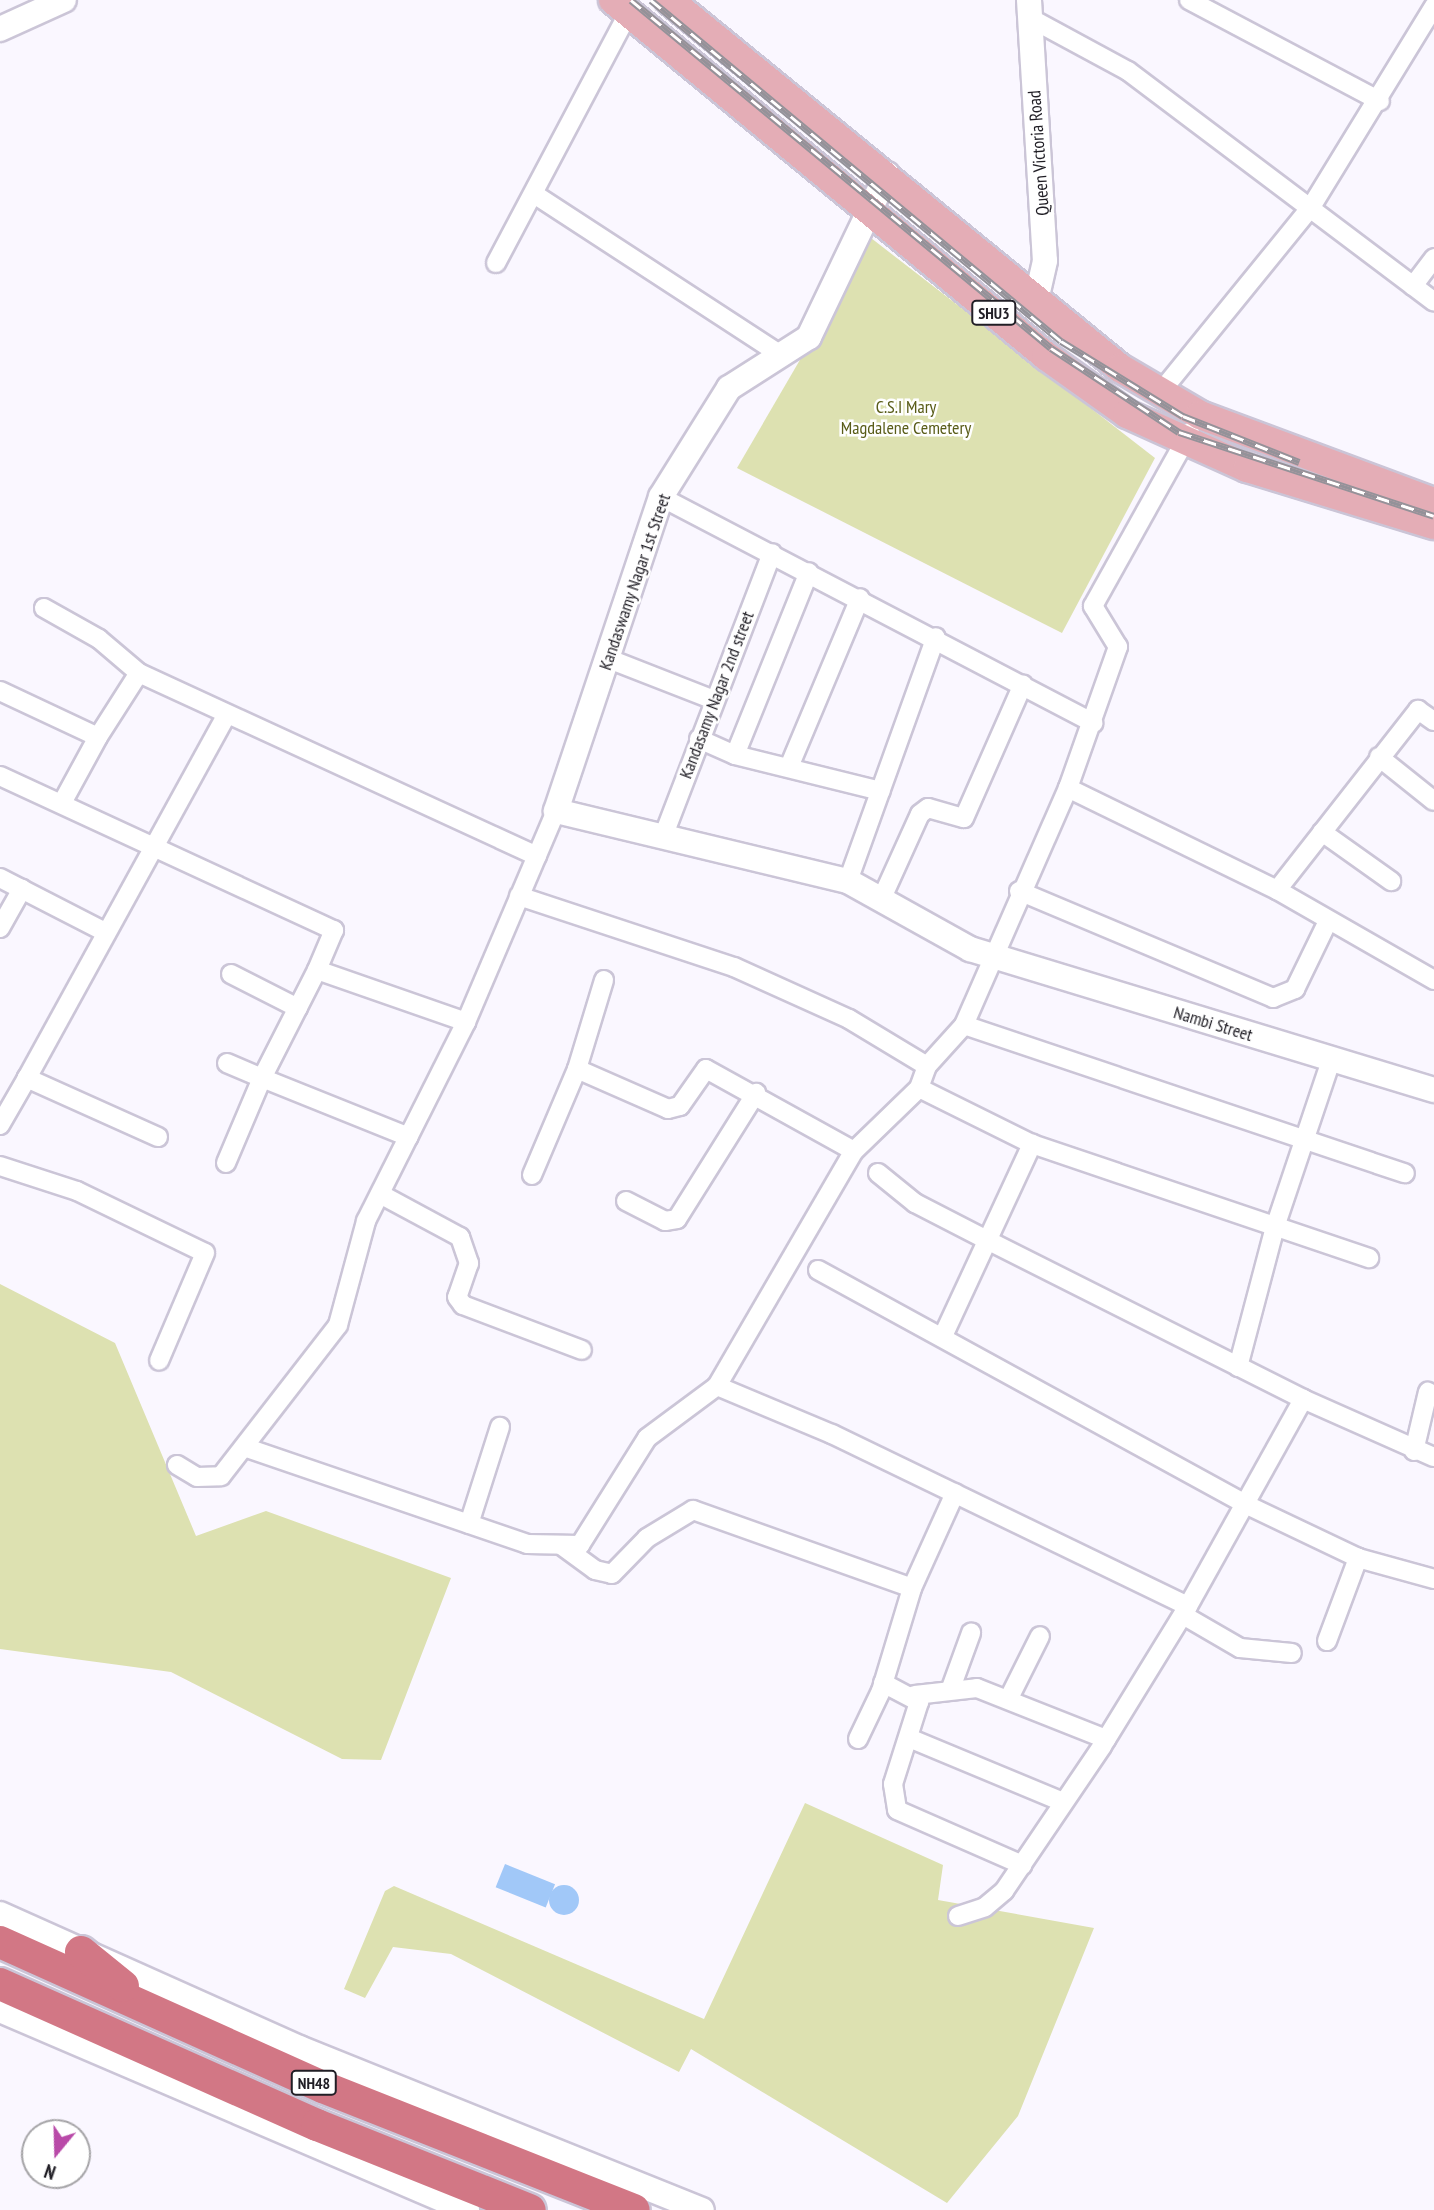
<!DOCTYPE html>
<html>
<head>
<meta charset="utf-8">
<style>
	body { margin:0 }
	#map { position:relative; width:1434px; height:2210px; overflow:hidden; background:#faf7ff; font-family:"PT Sans Narrow",sans-serif }
	div>[style] { position:absolute }
	.green>* { inset:0; background:#dde1b1 }
	.water>* { inset:0; background:#a1c8f8; transform-origin:0 0 }
	.round { border-radius:50% }
	.roads { filter:drop-shadow(2px 0 #cbc5d7) drop-shadow(-2px 0 #cbc5d7) drop-shadow(0 2px #cbc5d7) drop-shadow(0 -2px #cbc5d7) }
	.street>* { height:18px; margin:-9px; padding:0 9px; transform-origin:9px; border-radius:9px; background:#fff }
	.secondary>* { height:24px; margin:-12px; padding:0 12px; transform-origin:12px; border-radius:12px; background:#fff }
	.primary>* { height:28px; margin:-14px; padding:0 14px; transform-origin:14px; border-radius:14px; background:#e4adb6 }
	.highway>* { height:32px; margin:-16px; padding:0 16px; transform-origin:16px; border-radius:16px; background:#d27785 }
	.rail>* { height:7px; margin-top:-3.5px; transform-origin:0; background:repeating-linear-gradient(90deg,#fff 0 13px,#949299 0 26px); box-sizing:border-box; border-block:2px solid #949299 }
	span { translate:-50% -50%; white-space:nowrap; text-align:center; line-height:1.15; -webkit-text-stroke:5px #fff; paint-order:stroke }
	.shield-label span { padding:2px 5px; background:#fff; border:2px solid; border-radius:5px; -webkit-text-stroke-width:0 }
	.shield-label { font-size:16px; color:#201e25; font-weight:700 }
	.street-label { font-size:18px; color:#201e25 }
	.park-label { font-size:18px; color:#595c18 }
	.north { position:absolute; left:21px; top:2119px; width:70px; height:70px; box-sizing:border-box; background:#fff; border:2px solid #a6a5a8; border-radius:50%; rotate:199deg; font-size:19px; font-weight:700; line-height:28px; text-align:center; color:#201e25 }
	.north::after { content:''; display:block; margin:auto; width:24px; height:32px; background:#b94aa8; clip-path:polygon(50% 0,100% 100%,50% 72%,0 100%) }
</style>
</head>
<body>
<div id="map">
	<div class="green">
		<i style="clip-path:polygon(871px 238px,1155px 458px,1062px 633px,737px 468px)"></i>
		<i style="clip-path:polygon(0 1284px,115px 1343px,196px 1536px,266px 1511px,451px 1578px,381px 1760px,342px 1759px,171px 1672px,0 1649px)"></i>
		<i style="clip-path:polygon(805px 1803px,943px 1865px,938px 1900px,1094px 1928px,1018px 2116px,947px 2203px,691px 2049px,679px 2072px,451px 1954px,393px 1947px,365px 1998px,344px 1989px,385px 1891px,394px 1886px,704px 2019px)"></i>
	</div>
	<div class="water">
		<i style="left:505px;top:1864px;width:54px;height:25px;rotate:22deg"></i>
		<i class="round" style="left:549px;top:1885px;width:30px;height:30px"></i>
	</div>
	<div class="roads">
		<div class="street">
			<i style="left:1189px;top:0;width:216px;rotate:27.9deg"></i>
			<i style="left:1030px;top:18px;width:111px;rotate:28.4deg"></i>
			<i style="left:1128px;top:71px;width:383px;rotate:37deg"></i>
			<i style="left:534px;top:194px;width:293px;rotate:33.1deg"></i>
			<i style="left:496px;top:263px;width:282px;rotate:-62.1deg"></i>
			<i style="left:1413px;top:286px;width:35px;rotate:-53deg"></i>
			<i style="left:1159px;top:394px;width:241px;rotate:-50.9deg"></i>
			<i style="left:1311px;top:207px;width:236px;rotate:-58.5deg"></i>
			<i style="left:661px;top:497px;width:488px;rotate:27.6deg"></i>
			<i style="left:44px;top:608px;width:63px;rotate:29.4deg"></i>
			<i style="left:99px;top:639px;width:52px;rotate:40.4deg"></i>
			<i style="left:609px;top:659px;width:113px;rotate:21.3deg"></i>
			<i style="left:0;top:691px;width:108px;rotate:25.1deg"></i>
			<i style="left:98px;top:737px;width:76px;rotate:-57.4deg"></i>
			<i style="left:139px;top:673px;width:438px;rotate:24.7deg"></i>
			<i style="left:699px;top:739px;width:39px;rotate:24deg"></i>
			<i style="left:735px;top:755px;width:150px;rotate:13.9deg"></i>
			<i style="left:735px;top:755px;width:197px;rotate:-68deg"></i>
			<i style="left:1379px;top:757px;width:70px;rotate:38.7deg"></i>
			<i style="left:789px;top:767px;width:183px;rotate:-67.2deg"></i>
			<i style="left:0;top:776px;width:368px;rotate:24.8deg"></i>
			<i style="left:334px;top:930px;width:43px;rotate:113deg"></i>
			<i style="left:317px;top:970px;width:158px;rotate:19.2deg"></i>
			<i style="left:1068px;top:788px;width:233px;rotate:26deg"></i>
			<i style="left:1277px;top:890px;width:181px;rotate:29.8deg"></i>
			<i style="left:62px;top:803px;width:75px;rotate:-61.4deg"></i>
			<i style="left:1322px;top:832px;width:85px;rotate:35.4deg"></i>
			<i style="left:663px;top:837px;width:304px;rotate:-69deg"></i>
			<i style="left:0;top:878px;width:116px;rotate:27.2deg"></i>
			<i style="left:848px;top:881px;width:259px;rotate:-70.2deg"></i>
			<i style="left:1277px;top:890px;width:229px;rotate:-51.9deg"></i>
			<i style="left:1418px;top:710px;width:19px;rotate:35deg"></i>
			<i style="left:1019px;top:891px;width:276px;rotate:22.8deg"></i>
			<i style="left:1273px;top:998px;width:24px;rotate:-22deg"></i>
			<i style="left:1295px;top:989px;width:76px;rotate:-64.1deg"></i>
			<i style="left:519px;top:896px;width:226px;rotate:18.3deg"></i>
			<i style="left:734px;top:967px;width:126px;rotate:24.3deg"></i>
			<i style="left:849px;top:1019px;width:91px;rotate:31.1deg"></i>
			<i style="left:881px;top:900px;width:94px;rotate:-65.6deg"></i>
			<i style="left:920px;top:814px;width:10px;rotate:-37deg"></i>
			<i style="left:928px;top:808px;width:37px;rotate:16deg"></i>
			<i style="left:964px;top:818px;width:146px;rotate:-66.2deg"></i>
			<i style="left:0;top:928px;width:45px;rotate:-60.6deg"></i>
			<i style="left:317px;top:970px;width:121px;rotate:117deg"></i>
			<i style="left:262px;top:1078px;width:158px;rotate:21.9deg"></i>
			<i style="left:231px;top:974px;width:75px;rotate:26.9deg"></i>
			<i style="left:964px;top:1025px;width:465px;rotate:18.6deg"></i>
			<i style="left:577px;top:1069px;width:93px;rotate:-73.1deg"></i>
			<i style="left:919px;top:1088px;width:126px;rotate:26.4deg"></i>
			<i style="left:1032px;top:1144px;width:356px;rotate:18.7deg"></i>
			<i style="left:0;top:1125px;width:54px;rotate:-60.1deg"></i>
			<i style="left:158px;top:1137px;width:144px;rotate:-155.8deg"></i>
			<i style="left:27px;top:1078px;width:413px;rotate:-61.2deg"></i>
			<i style="left:226px;top:1163px;width:92px;rotate:-67deg"></i>
			<i style="left:262px;top:1078px;width:38px;rotate:-157deg"></i>
			<i style="left:0;top:1166px;width:81px;rotate:18deg"></i>
			<i style="left:77px;top:1191px;width:142px;rotate:25.8deg"></i>
			<i style="left:205px;top:1253px;width:117px;rotate:113.1deg"></i>
			<i style="left:878px;top:1173px;width:48px;rotate:39deg"></i>
			<i style="left:915px;top:1203px;width:83px;rotate:27.2deg"></i>
			<i style="left:989px;top:1241px;width:352px;rotate:26.7deg"></i>
			<i style="left:1303px;top:1399px;width:143px;rotate:23.9deg"></i>
			<i style="left:532px;top:1175px;width:115px;rotate:-67deg"></i>
			<i style="left:577px;top:1069px;width:99px;rotate:23.7deg"></i>
			<i style="left:668px;top:1109px;width:12px;rotate:-14deg"></i>
			<i style="left:680px;top:1106px;width:45px;rotate:-54.9deg"></i>
			<i style="left:706px;top:1069px;width:169px;rotate:29deg"></i>
			<i style="left:380px;top:1194px;width:91px;rotate:28.3deg"></i>
			<i style="left:460px;top:1237px;width:28px;rotate:71deg"></i>
			<i style="left:469px;top:1263px;width:36px;rotate:109deg"></i>
			<i style="left:457px;top:1297px;width:10px;rotate:53deg"></i>
			<i style="left:463px;top:1305px;width:127px;rotate:20.7deg"></i>
			<i style="left:626px;top:1201px;width:44px;rotate:27.1deg"></i>
			<i style="left:665px;top:1221px;width:12px;rotate:-9deg"></i>
			<i style="left:677px;top:1219px;width:149px;rotate:-57.9deg"></i>
			<i style="left:818px;top:1270px;width:489px;rotate:28.7deg"></i>
			<i style="left:1247px;top:1505px;width:123px;rotate:25.5deg"></i>
			<i style="left:1358px;top:1558px;width:79px;rotate:15.4deg"></i>
			<i style="left:943px;top:1336px;width:212px;rotate:-65.1deg"></i>
			<i style="left:1238px;top:1367px;width:145px;rotate:-75.2deg"></i>
			<i style="left:1275px;top:1227px;width:175px;rotate:-71.4deg"></i>
			<i style="left:717px;top:1386px;width:125px;rotate:22.7deg"></i>
			<i style="left:832px;top:1434px;width:395px;rotate:25.8deg"></i>
			<i style="left:244px;top:1447px;width:299px;rotate:18.9deg"></i>
			<i style="left:527px;top:1544px;width:53px;rotate:1.1deg"></i>
			<i style="left:580px;top:1545px;width:126px;rotate:-57.9deg"></i>
			<i style="left:647px;top:1438px;width:87px;rotate:-36.6deg"></i>
			<i style="left:717px;top:1386px;width:272px;rotate:-59.8deg"></i>
			<i style="left:854px;top:1151px;width:91px;rotate:-44.1deg"></i>
			<i style="left:919px;top:1088px;width:23px;rotate:-70deg"></i>
			<i style="left:927px;top:1066px;width:55px;rotate:-47.9deg"></i>
			<i style="left:964px;top:1025px;width:259px;rotate:-66.3deg"></i>
			<i style="left:1068px;top:788px;width:150px;rotate:-70.5deg"></i>
			<i style="left:1118px;top:647px;width:48px;rotate:-121.4deg"></i>
			<i style="left:1093px;top:606px;width:199px;rotate:-60.9deg"></i>
			<i style="left:1414px;top:1451px;width:61px;rotate:-76.7deg"></i>
			<i style="left:177px;top:1465px;width:23px;rotate:31deg"></i>
			<i style="left:197px;top:1477px;width:24px;rotate:-2deg"></i>
			<i style="left:221px;top:1476px;width:191px;rotate:-52.2deg"></i>
			<i style="left:338px;top:1325px;width:108px;rotate:-74.9deg"></i>
			<i style="left:366px;top:1221px;width:223px;rotate:-63.3deg"></i>
			<i style="left:466px;top:1022px;width:229px;rotate:-66.9deg"></i>
			<i style="left:469px;top:1524px;width:102px;rotate:-72.3deg"></i>
			<i style="left:561px;top:1545px;width:42px;rotate:36.3deg"></i>
			<i style="left:595px;top:1570px;width:17px;rotate:13deg"></i>
			<i style="left:612px;top:1574px;width:50px;rotate:-45.8deg"></i>
			<i style="left:647px;top:1538px;width:54px;rotate:-31.3deg"></i>
			<i style="left:693px;top:1510px;width:232px;rotate:19.6deg"></i>
			<i style="left:1183px;top:1615px;width:66px;rotate:30.1deg"></i>
			<i style="left:1240px;top:1648px;width:52px;rotate:5.5deg"></i>
			<i style="left:1327px;top:1641px;width:89px;rotate:-69.5deg"></i>
			<i style="left:883px;top:1683px;width:41px;rotate:27.8deg"></i>
			<i style="left:919px;top:1702px;width:86px;rotate:107.6deg"></i>
			<i style="left:893px;top:1784px;width:26px;rotate:81deg"></i>
			<i style="left:897px;top:1810px;width:137px;rotate:23.7deg"></i>
			<i style="left:951px;top:1688px;width:59px;rotate:-70deg"></i>
			<i style="left:915px;top:1695px;width:62px;rotate:-6.4deg"></i>
			<i style="left:977px;top:1688px;width:139px;rotate:21.6deg"></i>
			<i style="left:1009px;top:1698px;width:69px;rotate:-63.4deg"></i>
			<i style="left:909px;top:1738px;width:167px;rotate:22.6deg"></i>
			<i style="left:858px;top:1739px;width:53px;rotate:-64.4deg"></i>
			<i style="left:881px;top:1691px;width:108px;rotate:-73.2deg"></i>
			<i style="left:912px;top:1588px;width:104px;rotate:-65.6deg"></i>
			<i style="left:958px;top:1916px;width:28px;rotate:-18deg"></i>
			<i style="left:985px;top:1907px;width:25px;rotate:-40deg"></i>
			<i style="left:1004px;top:1891px;width:175px;rotate:-55.9deg"></i>
			<i style="left:1102px;top:1746px;width:164px;rotate:-58.4deg"></i>
			<i style="left:1188px;top:1606px;width:237px;rotate:-60.9deg"></i>
		</div>
		<div class="secondary">
			<i style="left:1029px;top:0;width:261px;rotate:86.5deg"></i>
			<i style="left:1045px;top:261px;width:45px;rotate:102.8deg"></i>
			<i style="left:0;top:29px;width:70px;rotate:-24.4deg"></i>
			<i style="left:887px;top:174px;width:181px;rotate:115.6deg"></i>
			<i style="left:809px;top:337px;width:95px;rotate:147.5deg"></i>
			<i style="left:729px;top:388px;width:128px;rotate:122deg"></i>
			<i style="left:661px;top:497px;width:331px;rotate:108.5deg"></i>
			<i style="left:556px;top:811px;width:300px;rotate:13.5deg"></i>
			<i style="left:848px;top:881px;width:140px;rotate:29.1deg"></i>
			<i style="left:970px;top:949px;width:485px;rotate:16.9deg"></i>
			<i style="left:0;top:1914px;width:328px;rotate:24.1deg"></i>
			<i style="left:299px;top:2048px;width:434px;rotate:21.9deg"></i>
			<i style="left:0;top:2010px;width:508px;rotate:23.18deg"></i>
		</div>
		<div class="primary">
			<i style="left:613px;top:0;width:561px;rotate:39.43deg"></i>
			<i style="left:1046px;top:356px;width:100px;rotate:35.6deg"></i>
			<i style="left:1127px;top:414px;width:132px;rotate:24.2deg"></i>
			<i style="left:1247px;top:468px;width:195px;rotate:17deg"></i>
			<i style="left:669px;top:0;width:582px;rotate:39.21deg"></i>
			<i style="left:1120px;top:368px;width:93px;rotate:30.4deg"></i>
			<i style="left:1200px;top:415px;width:250px;rotate:20.4deg"></i>
		</div>
		<div class="highway">
			<i style="left:0;top:1942px;width:354px;rotate:24.2deg"></i>
			<i style="left:323px;top:2087px;width:334px;rotate:21.6deg"></i>
			<i style="left:81px;top:1952px;width:54px;rotate:39deg"></i>
			<i style="left:0;top:1984px;width:347px;rotate:24deg"></i>
			<i style="left:317px;top:2125px;width:229px;rotate:21.8deg"></i>
		</div>
	</div>
	<div class="rail">
		<i style="left:631px;top:0;width:545px;rotate:39.64deg"></i>
		<i style="left:1051px;top:348px;width:153px;rotate:33.3deg"></i>
		<i style="left:1179px;top:432px;width:268px;rotate:18.2deg"></i>
		<i style="left:651px;top:0;width:533px;rotate:39.75deg"></i>
		<i style="left:1061px;top:341px;width:143px;rotate:31.6deg"></i>
		<i style="left:1183px;top:416px;width:125px;rotate:21.6deg"></i>
	</div>
	<div class="shield-label">
		<span style="left:994px;top:313px">SHU3</span>
		<span style="left:314px;top:2083px">NH48</span>
	</div>
	<div class="street-label">
		<span style="left:1039px;top:153px;rotate:-94deg">Queen Victoria Road</span>
		<span style="left:635px;top:582px;rotate:-71deg">Kandaswamy Nagar 1st Street</span>
		<span style="left:717px;top:695px;rotate:-69deg">Kandasamy Nagar 2nd street</span>
		<span style="left:1213px;top:1024px;rotate:17deg">Nambi Street</span>
	</div>
	<div class="park-label">
		<span style="left:906px;top:418px">C.S.I Mary<br>Magdalene Cemetery</span>
	</div>
	<div class="north">N</div>
</div>
</body>
</html>
